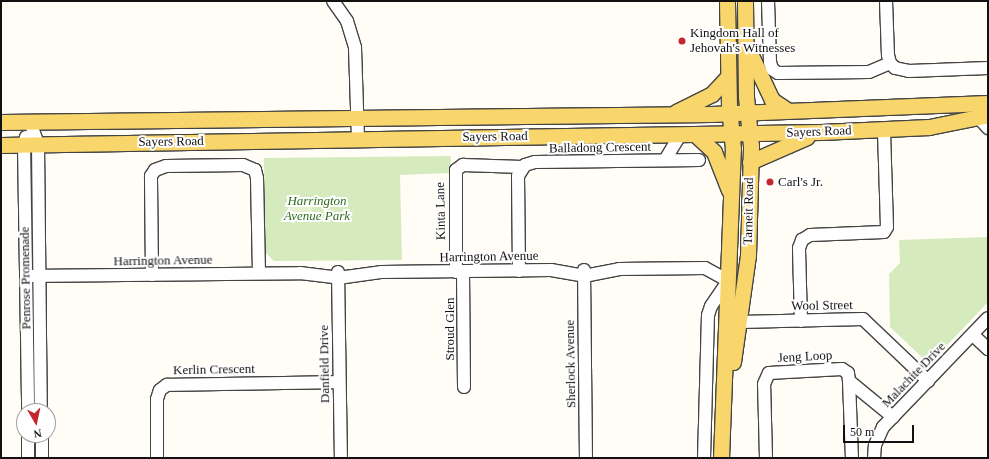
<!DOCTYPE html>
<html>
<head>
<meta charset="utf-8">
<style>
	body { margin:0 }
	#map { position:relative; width:989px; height:459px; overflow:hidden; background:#fffdf5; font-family:Georgia,serif }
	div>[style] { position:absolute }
	.green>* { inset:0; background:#d5ebbd }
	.pitch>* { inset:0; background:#e6f2cf; transform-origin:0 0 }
	.roads { filter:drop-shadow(1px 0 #444) drop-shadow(-1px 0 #444) drop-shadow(0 1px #444) drop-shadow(0 -1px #444) }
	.minor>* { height:12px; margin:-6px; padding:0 6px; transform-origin:6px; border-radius:6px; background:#fff }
	.major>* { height:15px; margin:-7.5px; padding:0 7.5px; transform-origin:7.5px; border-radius:7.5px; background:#f9d66b }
	.dots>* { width:11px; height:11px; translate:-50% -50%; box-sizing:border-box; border:2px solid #fff; border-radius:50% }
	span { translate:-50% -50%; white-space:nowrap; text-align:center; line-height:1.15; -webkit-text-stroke:4px #fff; paint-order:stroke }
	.poi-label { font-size:13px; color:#111 }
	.left { translate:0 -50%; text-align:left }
	.street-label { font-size:13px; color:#111 }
	.park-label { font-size:13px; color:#2f6b1f; font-style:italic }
	.frame { position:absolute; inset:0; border:2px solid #111; pointer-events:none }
	.north { position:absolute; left:16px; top:403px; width:40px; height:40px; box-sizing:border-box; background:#fff; border:1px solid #a0a0a0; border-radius:50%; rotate:171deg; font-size:11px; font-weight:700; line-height:16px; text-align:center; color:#111 }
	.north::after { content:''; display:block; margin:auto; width:14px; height:18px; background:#c4262e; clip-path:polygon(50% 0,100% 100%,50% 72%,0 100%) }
	.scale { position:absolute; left:843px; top:425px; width:71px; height:18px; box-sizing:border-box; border:2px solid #111; border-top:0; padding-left:5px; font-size:12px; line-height:14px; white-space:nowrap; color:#111; -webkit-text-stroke:3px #fff; paint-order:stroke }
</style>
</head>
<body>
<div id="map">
	<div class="green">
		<i style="clip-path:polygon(451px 156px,450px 173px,400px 175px,402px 260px,274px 261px,265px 252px,264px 158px)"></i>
		<i style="clip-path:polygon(27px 162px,34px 162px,34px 261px,29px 260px)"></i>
		<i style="clip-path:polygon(988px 237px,988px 302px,932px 361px,926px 361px,890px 327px,889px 274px,900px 263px,899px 240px)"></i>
	</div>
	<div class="pitch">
		<i style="left:291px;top:197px;width:21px;height:21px"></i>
	</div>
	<div class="roads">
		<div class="minor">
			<i style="left:333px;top:1px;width:24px;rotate:55deg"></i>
			<i style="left:347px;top:21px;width:28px;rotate:73deg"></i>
			<i style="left:355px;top:48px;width:91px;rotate:88.1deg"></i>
			<i style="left:768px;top:1px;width:61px;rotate:88.1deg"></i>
			<i style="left:770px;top:62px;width:7px;rotate:74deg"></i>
			<i style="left:772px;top:69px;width:7px;rotate:34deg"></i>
			<i style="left:778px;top:73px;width:91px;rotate:-0.6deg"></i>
			<i style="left:869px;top:72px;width:23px;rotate:-23deg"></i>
			<i style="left:886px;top:1px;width:54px;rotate:87.9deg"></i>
			<i style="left:888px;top:55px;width:8px;rotate:76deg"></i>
			<i style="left:890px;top:63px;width:7px;rotate:45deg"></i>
			<i style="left:895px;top:68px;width:14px;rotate:12deg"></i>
			<i style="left:909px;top:71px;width:79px;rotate:-2.2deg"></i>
			<i style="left:978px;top:117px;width:15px;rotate:48deg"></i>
			<i style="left:30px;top:122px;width:23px;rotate:70deg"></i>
			<i style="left:38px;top:144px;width:267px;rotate:89.4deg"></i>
			<i style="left:26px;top:137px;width:8px;rotate:104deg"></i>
			<i style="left:24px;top:145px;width:266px;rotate:89.1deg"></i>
			<i style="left:665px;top:160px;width:29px;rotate:-59deg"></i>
			<i style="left:584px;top:270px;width:188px;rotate:89.4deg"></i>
			<i style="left:519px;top:271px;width:95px;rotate:-90.6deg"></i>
			<i style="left:518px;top:176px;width:13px;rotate:-58deg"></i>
			<i style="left:525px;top:165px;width:10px;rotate:-17deg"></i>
			<i style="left:535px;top:162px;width:164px;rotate:-0.7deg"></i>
			<i style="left:338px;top:272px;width:186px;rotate:89.1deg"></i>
			<i style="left:456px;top:272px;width:102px;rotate:-90deg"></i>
			<i style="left:456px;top:170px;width:9px;rotate:-36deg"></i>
			<i style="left:463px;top:165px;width:59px;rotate:1.9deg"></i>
			<i style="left:463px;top:272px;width:115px;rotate:89.5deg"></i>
			<i style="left:152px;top:275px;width:99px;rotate:-90.6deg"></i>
			<i style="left:151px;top:176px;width:7px;rotate:-56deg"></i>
			<i style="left:155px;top:170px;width:12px;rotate:-20deg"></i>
			<i style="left:166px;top:166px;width:77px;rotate:-0.7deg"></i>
			<i style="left:243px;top:165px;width:13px;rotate:23deg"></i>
			<i style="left:255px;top:170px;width:8px;rotate:76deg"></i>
			<i style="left:257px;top:178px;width:95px;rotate:88.8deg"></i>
			<i style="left:26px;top:276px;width:274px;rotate:-0.6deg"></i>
			<i style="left:300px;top:273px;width:38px;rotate:7deg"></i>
			<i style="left:338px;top:278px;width:43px;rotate:-7.9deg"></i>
			<i style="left:381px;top:272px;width:170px;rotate:-0.7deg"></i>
			<i style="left:551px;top:270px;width:34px;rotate:10deg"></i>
			<i style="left:584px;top:276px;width:36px;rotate:-11deg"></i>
			<i style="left:619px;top:269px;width:86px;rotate:-0.7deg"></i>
			<i style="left:705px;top:268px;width:26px;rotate:29deg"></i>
			<i style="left:728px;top:281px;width:30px;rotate:124deg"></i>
			<i style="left:711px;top:306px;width:9px;rotate:108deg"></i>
			<i style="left:708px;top:315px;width:143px;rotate:91.6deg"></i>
			<i style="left:801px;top:321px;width:73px;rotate:-91.6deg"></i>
			<i style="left:799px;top:248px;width:9px;rotate:-69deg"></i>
			<i style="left:802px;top:240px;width:9px;rotate:-32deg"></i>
			<i style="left:810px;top:235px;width:74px;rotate:-2.3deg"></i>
			<i style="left:884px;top:232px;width:6px;rotate:-59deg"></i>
			<i style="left:887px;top:227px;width:97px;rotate:-91.8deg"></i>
			<i style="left:740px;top:322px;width:123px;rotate:-1.4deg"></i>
			<i style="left:863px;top:319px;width:90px;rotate:43.6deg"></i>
			<i style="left:973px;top:335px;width:21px;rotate:43deg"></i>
			<i style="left:849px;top:381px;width:77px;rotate:87.8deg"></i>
			<i style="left:28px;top:435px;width:23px;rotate:90deg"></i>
			<i style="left:42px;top:435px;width:23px;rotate:90deg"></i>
			<i style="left:157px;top:458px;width:59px;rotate:-90deg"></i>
			<i style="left:157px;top:399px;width:9px;rotate:-72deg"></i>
			<i style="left:160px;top:390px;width:9px;rotate:-36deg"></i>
			<i style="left:167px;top:385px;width:172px;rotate:-1deg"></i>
			<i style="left:766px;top:458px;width:74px;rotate:-91.5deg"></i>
			<i style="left:764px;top:384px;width:12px;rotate:-66deg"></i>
			<i style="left:769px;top:373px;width:73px;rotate:-3.1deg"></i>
			<i style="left:842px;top:369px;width:7px;rotate:34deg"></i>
			<i style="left:848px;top:373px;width:8px;rotate:83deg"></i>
			<i style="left:849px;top:381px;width:57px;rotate:39.3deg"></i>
			<i style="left:874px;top:458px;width:13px;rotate:-86deg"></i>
			<i style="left:875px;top:445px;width:20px;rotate:-66deg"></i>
			<i style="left:883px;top:427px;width:151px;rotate:-46.1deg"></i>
		</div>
		<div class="major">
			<i style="left:748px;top:49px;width:56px;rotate:64.8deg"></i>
			<i style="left:772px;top:100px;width:18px;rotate:34deg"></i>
			<i style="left:676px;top:112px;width:40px;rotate:-26.6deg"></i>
			<i style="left:712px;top:94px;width:23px;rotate:-47deg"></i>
			<i style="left:1px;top:122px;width:710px;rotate:-0.65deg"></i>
			<i style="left:711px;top:114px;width:277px;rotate:-2.3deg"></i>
			<i style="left:696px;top:135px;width:25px;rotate:43deg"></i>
			<i style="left:714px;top:152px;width:41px;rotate:68.5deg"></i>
			<i style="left:1px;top:145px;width:820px;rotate:-0.91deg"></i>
			<i style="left:821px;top:132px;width:108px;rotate:-2.7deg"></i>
			<i style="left:929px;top:127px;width:60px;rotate:-11.5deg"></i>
			<i style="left:750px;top:162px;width:62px;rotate:-23.7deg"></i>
			<i style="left:733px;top:362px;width:108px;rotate:-82deg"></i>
			<i style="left:748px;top:255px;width:109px;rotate:-88.4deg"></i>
			<i style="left:751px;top:146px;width:49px;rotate:-95.8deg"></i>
			<i style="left:746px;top:97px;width:96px;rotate:-90.6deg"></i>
			<i style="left:721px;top:458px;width:309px;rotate:-87.8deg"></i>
			<i style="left:733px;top:149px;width:43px;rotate:-95.3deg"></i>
			<i style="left:729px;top:106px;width:105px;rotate:-91.1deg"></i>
		</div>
	</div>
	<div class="dots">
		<i style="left:682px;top:41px;background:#c4262e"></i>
		<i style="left:770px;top:182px;background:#c4262e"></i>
	</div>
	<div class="poi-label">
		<span class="left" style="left:690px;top:41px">Kingdom Hall of<br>Jehovah's Witnesses</span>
		<span class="left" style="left:778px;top:182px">Carl's Jr.</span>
	</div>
	<div class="street-label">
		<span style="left:819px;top:132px;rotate:-2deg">Sayers Road</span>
		<span style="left:495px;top:137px;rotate:-1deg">Sayers Road</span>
		<span style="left:171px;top:142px;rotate:-1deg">Sayers Road</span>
		<span style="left:600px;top:148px;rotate:-1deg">Balladong Crescent</span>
		<span style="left:441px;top:211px;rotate:-91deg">Kinta Lane</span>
		<span style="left:749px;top:211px;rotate:-89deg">Tarneit Road</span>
		<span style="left:489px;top:257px;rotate:-1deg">Harrington Avenue</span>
		<span style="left:163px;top:261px;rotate:-1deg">Harrington Avenue</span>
		<span style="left:26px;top:278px;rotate:-91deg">Penrose Promenade</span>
		<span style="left:822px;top:306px;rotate:-1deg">Wool Street</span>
		<span style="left:450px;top:329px;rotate:-90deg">Stroud Glen</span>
		<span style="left:805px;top:357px;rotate:-3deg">Jeng Loop</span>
		<span style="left:325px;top:364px;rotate:-91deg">Danfield Drive</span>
		<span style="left:571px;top:364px;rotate:-91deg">Sherlock Avenue</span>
		<span style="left:214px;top:370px;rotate:-1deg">Kerlin Crescent</span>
		<span style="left:914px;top:375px;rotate:-46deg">Malachite Drive</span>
	</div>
	<div class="park-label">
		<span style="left:317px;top:209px">Harrington<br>Avenue Park</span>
	</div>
	<div class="frame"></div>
	<div class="north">N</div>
	<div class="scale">50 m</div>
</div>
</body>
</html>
